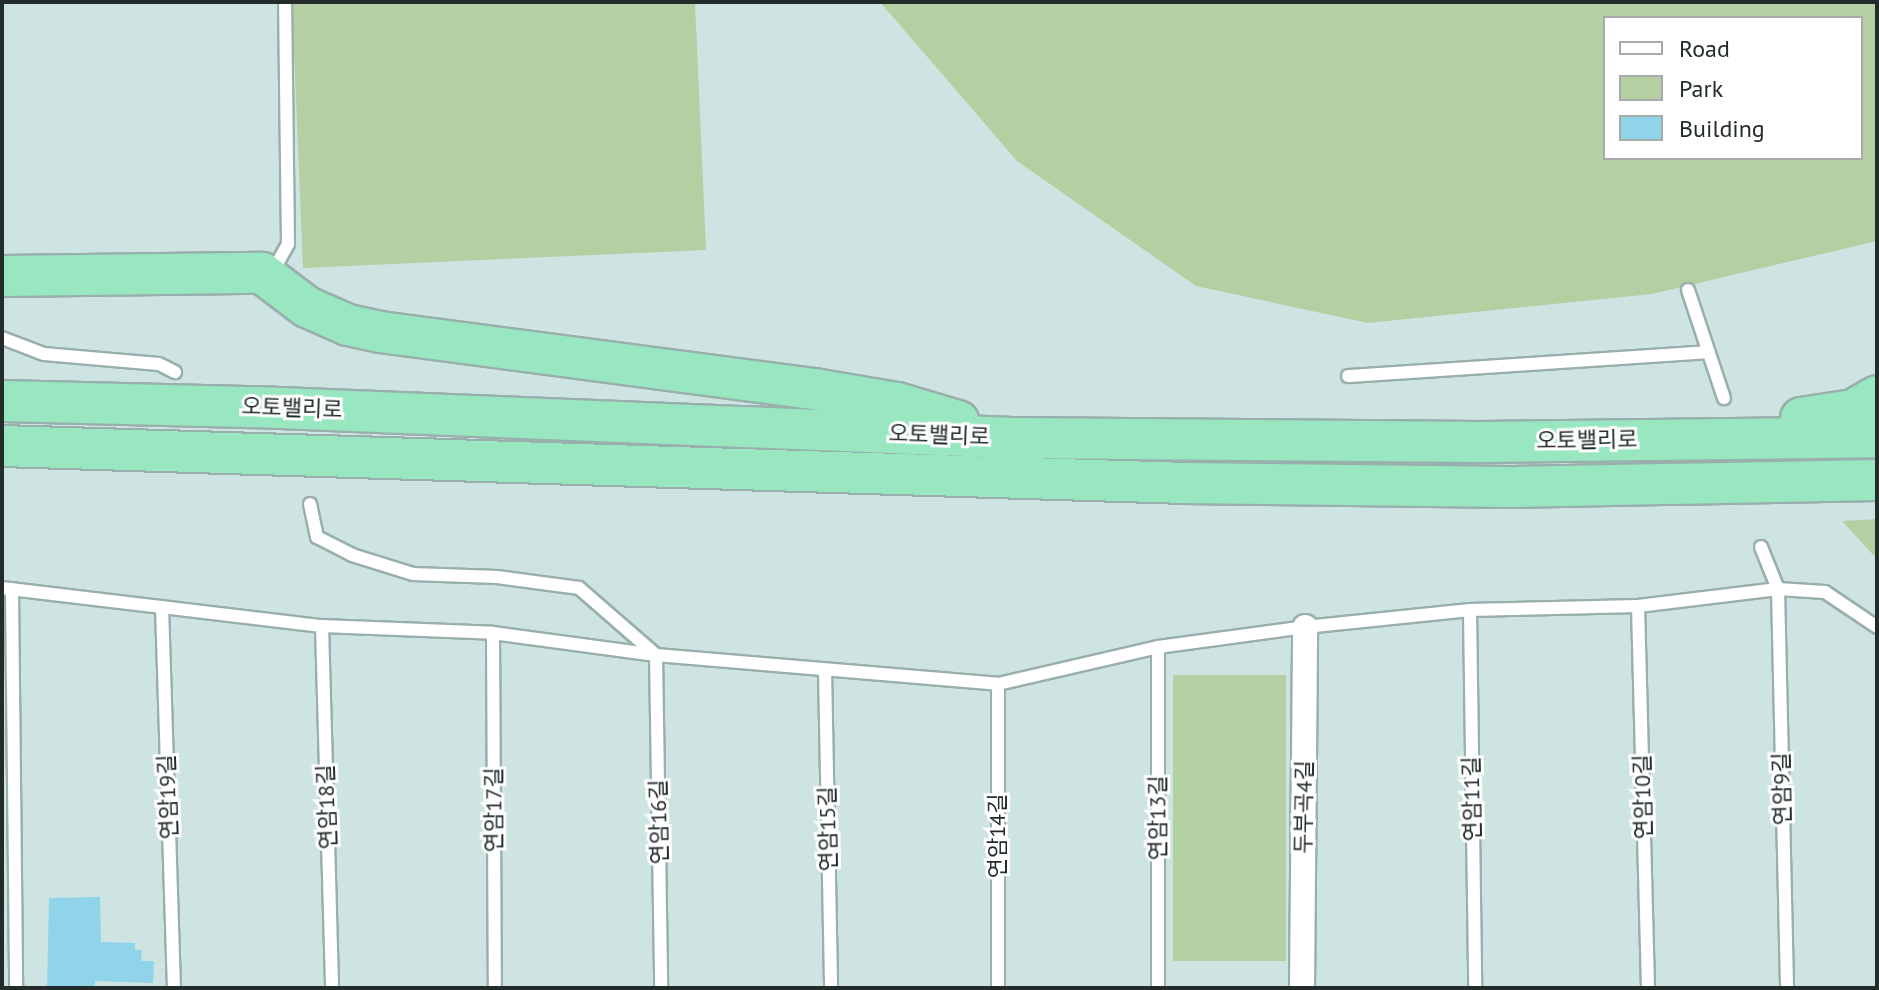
<!DOCTYPE html>
<html>
<head>
<meta charset="utf-8">
<style>
	body { margin:0 }
	#map { position:relative; width:1879px; height:990px; overflow:hidden; background:#cde4e2; font-family:"PT Sans","Noto Sans KR",sans-serif }
	div>[style] { position:absolute }
	.green>* { inset:0; background:#b4cfa1; transform-origin:0 0 }
	.building>* { inset:0; background:#8fd4e9 }
	.roads { filter:drop-shadow(2px 0 #99afad) drop-shadow(-2px 0 #99afad) drop-shadow(0 2px #99afad) drop-shadow(0 -2px #99afad) }
	.service>* { height:12px; margin:-6px; padding:0 6px; transform-origin:6px; border-radius:6px; background:#fff }
	.minor>* { height:24px; margin:-12px; padding:0 12px; transform-origin:12px; border-radius:12px; background:#fff }
	.trunk>* { height:40px; margin:-20px; padding:0 20px; transform-origin:20px; border-radius:20px; background:#98e7c0 }
	span { translate:-50% -50%; white-space:nowrap; text-align:center; line-height:1.15; -webkit-text-stroke:6px #fff; paint-order:stroke }
	.street-label { font-size:22px; color:#232c2b }
	.frame { position:absolute; inset:0; border:4px solid #232c2b; pointer-events:none }
	.legend { position:absolute; left:1603px; top:16px; width:260px; height:144px; box-sizing:border-box; background:#fff; border:2px solid #a7abaa; margin:0; padding:10px 14px; list-style:none; font-size:24px; color:#232c2b }
	.legend li { display:flex; align-items:center; gap:16px; height:40px }
	.legend b { width:40px; border:2px solid #a7abaa }
</style>
</head>
<body>
<div id="map">
	<div class="green">
		<i style="clip-path:polygon(337px 2px,695px 2px,706px 250px,303px 268px,292px 4px)"></i>
		<i style="clip-path:polygon(evenodd,880px 2px,1877px 2px,1877px 241px,1652px 294px,1368px 323px,1196px 286px,1017px 161px,880px 2px,1605px 18px,1861px 18px,1861px 158px,1605px 158px,1605px 18px)"></i>
		<i style="clip-path:polygon(1877px 519px,1877px 559px,1842px 521px)"></i>
		<i style="left:1286px;top:675px;width:286px;height:113px;rotate:90deg"></i>
	</div>
	<div class="building">
		<i style="clip-path:polygon(100px 897px,101px 942px,135px 943px,135px 950px,142px 950px,141px 961px,154px 961px,153px 983px,95px 981px,95px 988px,47px 988px,49px 898px)"></i>
	</div>
	<div class="roads">
		<div class="service">
			<i style="left:266px;top:270px;width:14px;rotate:-34deg"></i>
			<i style="left:278px;top:262px;width:21px;rotate:-61deg"></i>
			<i style="left:288px;top:244px;width:242px;rotate:-90.7deg"></i>
			<i style="left:1688px;top:290px;width:114px;rotate:71.6deg"></i>
			<i style="left:2px;top:338px;width:45px;rotate:20.9deg"></i>
			<i style="left:44px;top:354px;width:115px;rotate:5deg"></i>
			<i style="left:159px;top:364px;width:18px;rotate:27deg"></i>
			<i style="left:1348px;top:376px;width:361px;rotate:-3.8deg"></i>
			<i style="left:310px;top:504px;width:34px;rotate:78deg"></i>
			<i style="left:317px;top:537px;width:39px;rotate:27deg"></i>
			<i style="left:352px;top:555px;width:64px;rotate:17.3deg"></i>
			<i style="left:413px;top:574px;width:84px;rotate:2deg"></i>
			<i style="left:497px;top:577px;width:83px;rotate:7.6deg"></i>
			<i style="left:579px;top:588px;width:102px;rotate:41deg"></i>
			<i style="left:656px;top:655px;width:333px;rotate:89.1deg"></i>
			<i style="left:1761px;top:547px;width:45px;rotate:68deg"></i>
			<i style="left:1778px;top:589px;width:399px;rotate:88.7deg"></i>
			<i style="left:2px;top:588px;width:322px;rotate:6.8deg"></i>
			<i style="left:322px;top:626px;width:171px;rotate:2.3deg"></i>
			<i style="left:493px;top:633px;width:164px;rotate:7.7deg"></i>
			<i style="left:656px;top:655px;width:343px;rotate:4.8deg"></i>
			<i style="left:998px;top:684px;width:164px;rotate:-13deg"></i>
			<i style="left:1158px;top:647px;width:148px;rotate:-7.7deg"></i>
			<i style="left:1305px;top:627px;width:166px;rotate:-5.9deg"></i>
			<i style="left:1470px;top:610px;width:168px;rotate:-1.4deg"></i>
			<i style="left:1638px;top:606px;width:141px;rotate:-6.9deg"></i>
			<i style="left:1778px;top:589px;width:47px;rotate:3.7deg"></i>
			<i style="left:1825px;top:592px;width:63px;rotate:33.9deg"></i>
			<i style="left:12px;top:589px;width:399px;rotate:89.4deg"></i>
			<i style="left:1638px;top:606px;width:382px;rotate:88.5deg"></i>
			<i style="left:162px;top:607px;width:381px;rotate:88.2deg"></i>
			<i style="left:1470px;top:610px;width:378px;rotate:89.2deg"></i>
			<i style="left:322px;top:626px;width:362px;rotate:88.4deg"></i>
			<i style="left:493px;top:633px;width:355px;rotate:89.7deg"></i>
			<i style="left:825px;top:670px;width:318px;rotate:88.9deg"></i>
			<i style="left:998px;top:988px;width:304px;rotate:-90deg"></i>
			<i style="left:1158px;top:988px;width:341px;rotate:-90deg"></i>
		</div>
		<div class="minor">
			<i style="left:1302px;top:988px;width:361px;rotate:-89.5deg"></i>
		</div>
		<div class="trunk">
			<i style="left:2px;top:276px;width:260px;rotate:-0.7deg"></i>
			<i style="left:262px;top:273px;width:56px;rotate:37.1deg"></i>
			<i style="left:307px;top:307px;width:45px;rotate:23.7deg"></i>
			<i style="left:348px;top:325px;width:33px;rotate:12deg"></i>
			<i style="left:380px;top:332px;width:438px;rotate:7.5deg"></i>
			<i style="left:814px;top:389px;width:84px;rotate:9.6deg"></i>
			<i style="left:897px;top:403px;width:64px;rotate:16.4deg"></i>
			<i style="left:2px;top:401px;width:254px;rotate:1.4deg"></i>
			<i style="left:256px;top:407px;width:757px;rotate:2.35deg"></i>
			<i style="left:1012px;top:438px;width:468px;rotate:0.5deg"></i>
			<i style="left:1480px;top:442px;width:397px;rotate:-0.7deg"></i>
			<i style="left:1801px;top:418px;width:53px;rotate:-8.7deg"></i>
			<i style="left:1853px;top:410px;width:28px;rotate:-30deg"></i>
			<i style="left:2px;top:446px;width:1183px;rotate:1.79deg"></i>
			<i style="left:1184px;top:483px;width:328px;rotate:0.7deg"></i>
			<i style="left:1512px;top:487px;width:365px;rotate:-1.1deg"></i>
		</div>
	</div>
	<div class="street-label">
		<span style="left:292px;top:408px;rotate:2deg">오토밸리로</span>
		<span style="left:939px;top:435px;rotate:2deg">오토밸리로</span>
		<span style="left:1587px;top:440px;rotate:-1deg">오토밸리로</span>
		<span style="left:1782px;top:789px;rotate:-91deg">연암9길</span>
		<span style="left:168px;top:797px;rotate:-92deg">연암19길</span>
		<span style="left:1643px;top:797px;rotate:-91deg">연암10길</span>
		<span style="left:1472px;top:799px;rotate:-91deg">연암11길</span>
		<span style="left:327px;top:807px;rotate:-92deg">연암18길</span>
		<span style="left:1304px;top:807px;rotate:-89deg">두부곡4길</span>
		<span style="left:494px;top:810px;rotate:-90deg">연암17길</span>
		<span style="left:1158px;top:818px;rotate:-90deg">연암13길</span>
		<span style="left:659px;top:822px;rotate:-91deg">연암16길</span>
		<span style="left:828px;top:829px;rotate:-91deg">연암15길</span>
		<span style="left:998px;top:836px;rotate:-90deg">연암14길</span>
	</div>
	<div class="frame"></div>
	<ul class="legend">
	<li><b style="height:10px;background:#fff"></b>Road</li>
	<li><b style="height:22px;background:#b4cfa1"></b>Park</li>
	<li><b style="height:22px;background:#8fd4e9"></b>Building</li>
	</ul>
</div>
</body>
</html>
